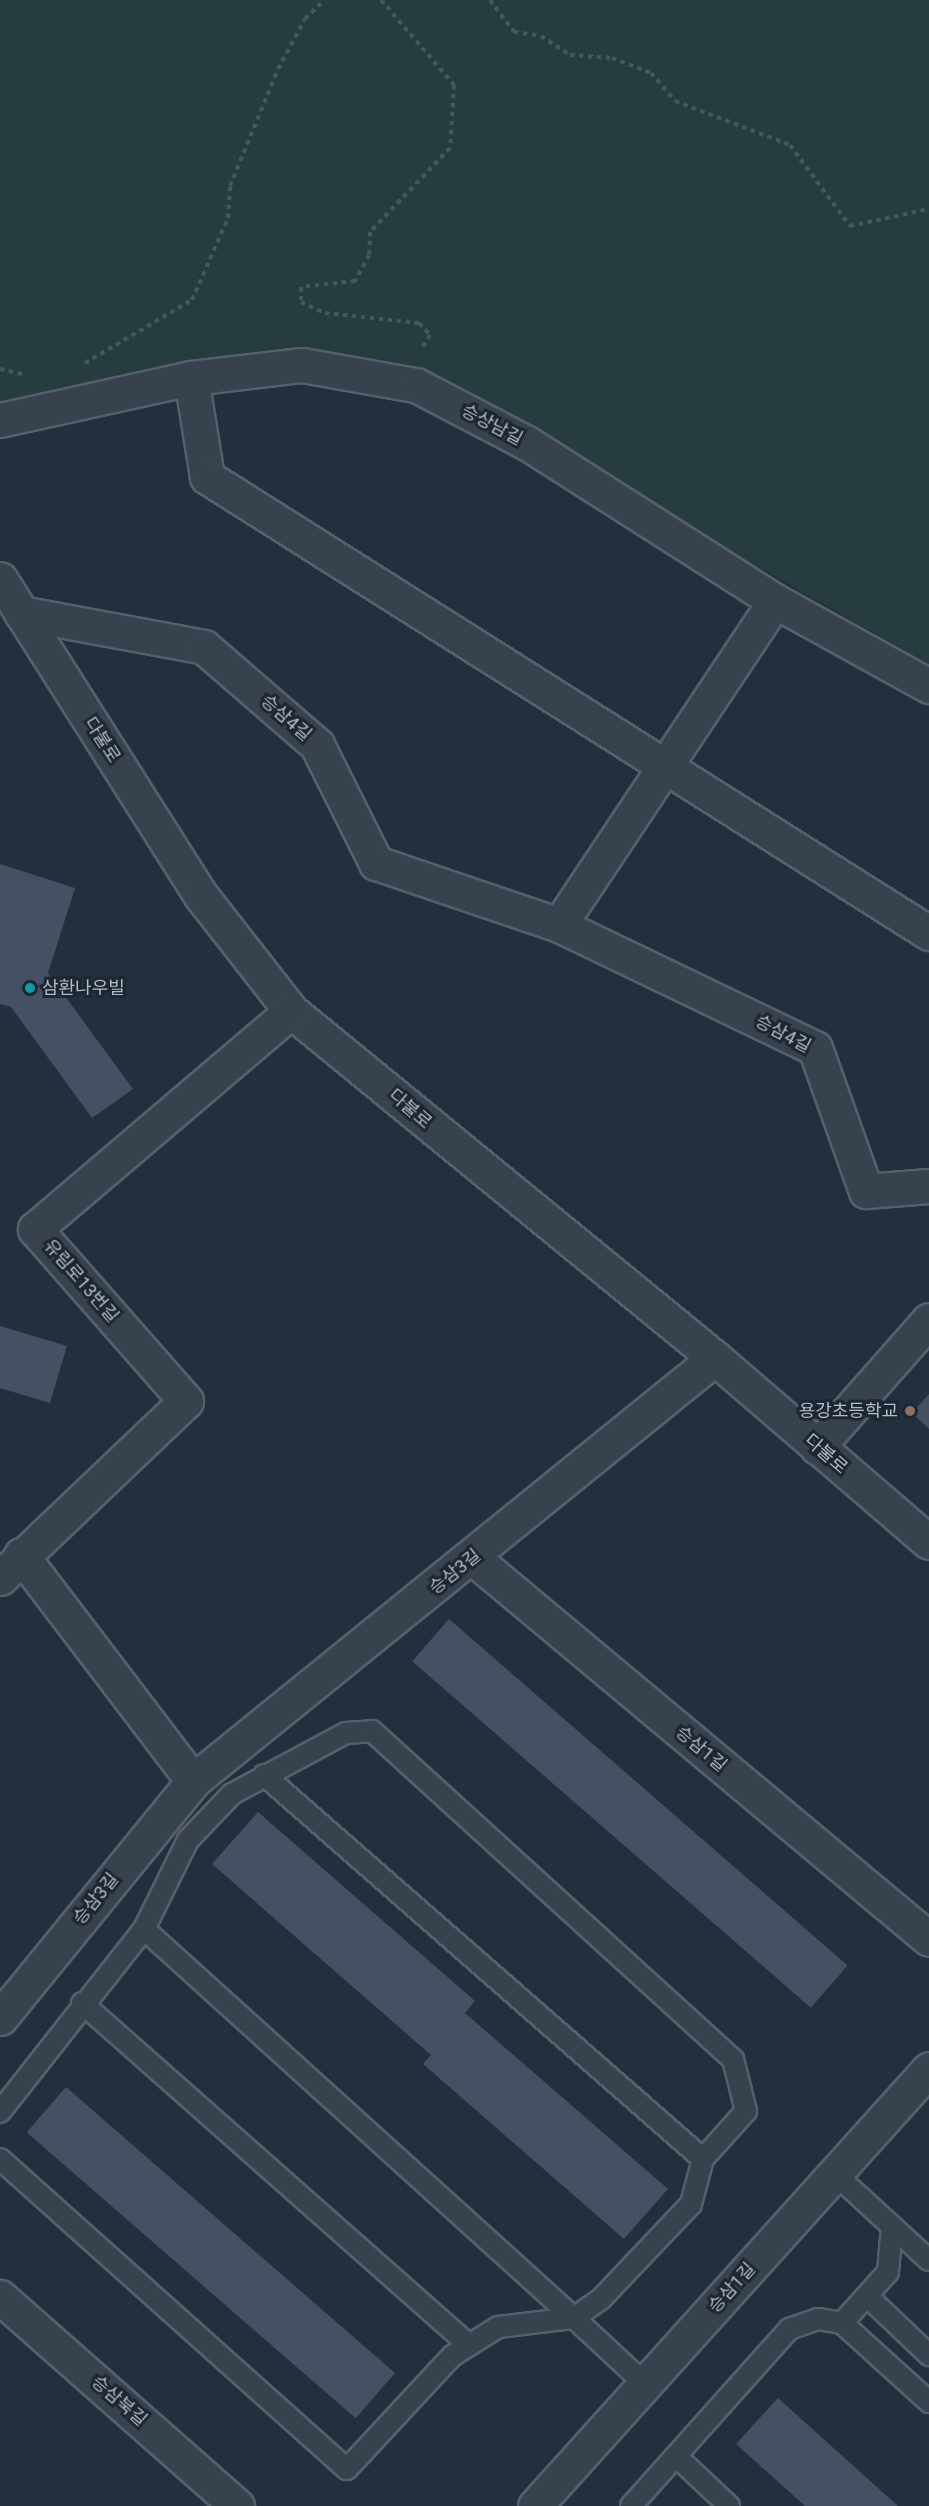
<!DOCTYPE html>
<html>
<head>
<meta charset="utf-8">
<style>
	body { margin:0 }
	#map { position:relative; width:929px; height:2506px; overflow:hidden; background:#242f3e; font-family:Roboto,"Noto Sans KR",sans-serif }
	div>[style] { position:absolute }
	.green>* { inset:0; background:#263c3f }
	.building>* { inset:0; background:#455162; transform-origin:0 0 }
	.path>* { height:4px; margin-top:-2px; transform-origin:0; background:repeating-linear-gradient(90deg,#44595c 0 4.5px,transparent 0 9px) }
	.roads { filter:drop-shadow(2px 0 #565f6c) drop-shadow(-2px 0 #565f6c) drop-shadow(0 2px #565f6c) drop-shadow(0 -2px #565f6c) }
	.service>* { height:20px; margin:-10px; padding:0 10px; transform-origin:10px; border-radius:10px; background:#38414e }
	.minor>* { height:33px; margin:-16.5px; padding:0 16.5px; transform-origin:16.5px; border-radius:16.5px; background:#38414e }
	.dots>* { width:16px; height:16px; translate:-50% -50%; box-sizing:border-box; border:3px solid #1d2633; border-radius:50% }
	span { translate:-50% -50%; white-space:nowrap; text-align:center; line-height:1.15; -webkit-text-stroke:6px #1d2633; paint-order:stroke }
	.street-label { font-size:18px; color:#b4bcc9 }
	.poi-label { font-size:18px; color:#b4bcc9 }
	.left { translate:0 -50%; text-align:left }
	.right { translate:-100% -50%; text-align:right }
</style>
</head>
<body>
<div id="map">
	<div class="green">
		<i style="clip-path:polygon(0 0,929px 0,929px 664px,431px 381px,301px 365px,0 419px)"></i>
	</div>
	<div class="building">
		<i style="clip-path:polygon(0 864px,75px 888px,48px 973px,133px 1089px,92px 1118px,11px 1007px,0 1004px)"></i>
		<i style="clip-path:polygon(0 1326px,67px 1346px,50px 1403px,0 1388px)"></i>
		<i style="clip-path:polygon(929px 1394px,929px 1429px,912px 1413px)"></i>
		<i style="left:449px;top:1619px;width:528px;height:56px;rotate:41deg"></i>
		<i style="clip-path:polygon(258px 1812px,475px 2001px,465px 2013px,668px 2189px,624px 2239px,423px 2064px,431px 2055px,212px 1864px)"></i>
		<i style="left:66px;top:2087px;width:436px;height:60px;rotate:41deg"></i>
		<i style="clip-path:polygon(778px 2398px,898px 2506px,805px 2506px,736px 2444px)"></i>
	</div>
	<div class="path">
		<i style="left:381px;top:0;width:112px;rotate:49.3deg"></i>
		<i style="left:454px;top:85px;width:63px;rotate:93.6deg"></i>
		<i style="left:450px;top:148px;width:116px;rotate:133.6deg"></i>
		<i style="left:370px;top:232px;width:23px;rotate:92deg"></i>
		<i style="left:369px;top:255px;width:30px;rotate:118deg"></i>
		<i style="left:355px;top:281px;width:54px;rotate:173.7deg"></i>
		<i style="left:301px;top:287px;width:15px;rotate:90deg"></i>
		<i style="left:301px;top:302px;width:26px;rotate:25deg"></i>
		<i style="left:325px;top:313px;width:95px;rotate:6.1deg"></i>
		<i style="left:419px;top:323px;width:16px;rotate:47deg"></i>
		<i style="left:430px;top:335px;width:17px;rotate:121deg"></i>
		<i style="left:490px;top:0;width:40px;rotate:53deg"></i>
		<i style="left:514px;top:32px;width:27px;rotate:8deg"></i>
		<i style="left:541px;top:36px;width:35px;rotate:33deg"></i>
		<i style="left:570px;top:55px;width:42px;rotate:4.1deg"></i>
		<i style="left:612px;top:58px;width:42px;rotate:21deg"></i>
		<i style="left:651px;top:73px;width:37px;rotate:49deg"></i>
		<i style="left:675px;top:101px;width:123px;rotate:20.9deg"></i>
		<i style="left:790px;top:145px;width:101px;rotate:53.5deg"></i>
		<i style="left:850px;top:226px;width:81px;rotate:-12.1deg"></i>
		<i style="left:85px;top:363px;width:124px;rotate:-30.5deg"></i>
		<i style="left:192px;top:300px;width:90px;rotate:-66.3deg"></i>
		<i style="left:228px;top:218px;width:32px;rotate:-86deg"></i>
		<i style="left:230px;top:186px;width:126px;rotate:-67.7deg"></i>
		<i style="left:278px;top:69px;width:57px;rotate:-61.6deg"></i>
		<i style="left:305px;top:19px;width:27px;rotate:-45deg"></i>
		<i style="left:0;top:369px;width:27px;rotate:13deg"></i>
	</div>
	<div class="roads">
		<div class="service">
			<i style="left:264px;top:1775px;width:583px;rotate:41.18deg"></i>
			<i style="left:82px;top:2003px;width:516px;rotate:41.47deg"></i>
			<i style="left:0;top:2112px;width:233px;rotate:-51.8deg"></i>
			<i style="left:0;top:2159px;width:465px;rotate:41.8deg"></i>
			<i style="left:347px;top:2469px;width:154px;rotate:-47.1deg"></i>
			<i style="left:452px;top:2356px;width:54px;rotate:-32.2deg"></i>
			<i style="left:498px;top:2327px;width:77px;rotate:-6.8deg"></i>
			<i style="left:835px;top:2174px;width:127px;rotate:42.5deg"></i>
			<i style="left:892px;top:2226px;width:46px;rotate:95deg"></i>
			<i style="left:888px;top:2272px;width:69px;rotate:132deg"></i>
			<i style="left:842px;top:2323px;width:118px;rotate:42.2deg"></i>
			<i style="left:867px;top:2296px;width:86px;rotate:43.6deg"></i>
			<i style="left:574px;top:2318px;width:580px;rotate:-137.87deg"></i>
			<i style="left:144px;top:1929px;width:99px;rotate:-63.7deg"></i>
			<i style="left:188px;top:1840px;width:64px;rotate:-46.3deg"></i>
			<i style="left:232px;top:1794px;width:129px;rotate:-28.2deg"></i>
			<i style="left:346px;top:1733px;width:26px;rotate:-4deg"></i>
			<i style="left:372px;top:1731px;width:488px;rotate:42.3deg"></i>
			<i style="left:733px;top:2059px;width:54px;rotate:76deg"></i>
			<i style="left:746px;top:2111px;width:64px;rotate:131.9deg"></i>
			<i style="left:703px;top:2159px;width:47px;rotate:104.9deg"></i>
			<i style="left:691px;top:2204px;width:131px;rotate:133.5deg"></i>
			<i style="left:601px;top:2299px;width:33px;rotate:145deg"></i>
			<i style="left:574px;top:2318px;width:97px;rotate:42.9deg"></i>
			<i style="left:676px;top:2456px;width:73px;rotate:43.3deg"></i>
			<i style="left:631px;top:2506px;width:237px;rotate:-48.2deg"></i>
			<i style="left:789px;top:2329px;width:31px;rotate:-19deg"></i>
			<i style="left:818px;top:2319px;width:24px;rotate:9deg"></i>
		</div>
		<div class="minor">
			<i style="left:191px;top:378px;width:100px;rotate:80.8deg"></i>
			<i style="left:207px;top:477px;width:854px;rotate:32.28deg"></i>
			<i style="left:0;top:420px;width:196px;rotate:-12.4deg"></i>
			<i style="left:191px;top:378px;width:112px;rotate:-6.7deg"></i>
			<i style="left:302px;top:365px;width:116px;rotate:10deg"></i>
			<i style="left:416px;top:385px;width:125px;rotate:27.6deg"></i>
			<i style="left:527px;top:443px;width:294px;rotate:32.5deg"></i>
			<i style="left:775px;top:601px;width:176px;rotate:28.9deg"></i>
			<i style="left:0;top:579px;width:377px;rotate:57.6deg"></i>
			<i style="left:202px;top:897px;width:145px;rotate:52deg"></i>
			<i style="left:291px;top:1011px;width:548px;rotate:39.3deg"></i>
			<i style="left:715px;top:1358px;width:282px;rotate:40.7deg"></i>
			<i style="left:21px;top:613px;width:186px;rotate:10.5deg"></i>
			<i style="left:204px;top:647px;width:150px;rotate:40.9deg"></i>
			<i style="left:317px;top:745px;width:132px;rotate:63.4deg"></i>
			<i style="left:376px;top:863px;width:193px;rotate:18.7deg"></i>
			<i style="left:559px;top:925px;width:284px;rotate:25.7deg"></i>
			<i style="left:815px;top:1048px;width:152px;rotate:70.4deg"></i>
			<i style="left:866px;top:1191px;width:63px;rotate:-4.5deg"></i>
			<i style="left:559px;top:925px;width:389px;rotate:-56.3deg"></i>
			<i style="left:817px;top:1447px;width:169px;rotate:-48.6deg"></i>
			<i style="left:21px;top:1555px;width:284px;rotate:52.7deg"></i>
			<i style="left:473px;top:1558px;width:594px;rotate:39.88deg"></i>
			<i style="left:0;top:1578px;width:257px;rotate:-43.6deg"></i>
			<i style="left:186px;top:1401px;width:229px;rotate:-131.3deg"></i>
			<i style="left:35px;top:1229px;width:336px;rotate:-40.4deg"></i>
			<i style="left:0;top:2018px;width:306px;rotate:-50.8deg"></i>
			<i style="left:193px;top:1781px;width:672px;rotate:-39.02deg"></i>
			<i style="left:0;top:2297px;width:316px;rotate:41.4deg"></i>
			<i style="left:535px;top:2506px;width:588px;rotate:-47.96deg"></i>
		</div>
	</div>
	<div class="dots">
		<i style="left:30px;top:988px;background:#0f9aa8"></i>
		<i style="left:910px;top:1411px;background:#8d6e63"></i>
	</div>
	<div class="street-label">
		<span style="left:492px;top:425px;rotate:28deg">승상남길</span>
		<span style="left:286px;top:718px;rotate:41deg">승삼4길</span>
		<span style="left:102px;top:740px;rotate:57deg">다불로</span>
		<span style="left:783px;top:1034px;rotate:28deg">승삼4길</span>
		<span style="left:410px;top:1109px;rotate:41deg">다불로</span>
		<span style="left:81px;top:1281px;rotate:49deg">유림로13번길</span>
		<span style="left:826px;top:1454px;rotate:41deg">다불로</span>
		<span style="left:455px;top:1572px;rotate:-39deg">승삼3길</span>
		<span style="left:701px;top:1749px;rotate:40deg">승삼1길</span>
		<span style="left:96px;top:1899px;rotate:-51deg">승삼3길</span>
		<span style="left:732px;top:2288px;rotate:-48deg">승삼1길</span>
		<span style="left:119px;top:2401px;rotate:41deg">승삼북길</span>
	</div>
	<div class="poi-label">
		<span class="left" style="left:42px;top:988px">삼환나우빌</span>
		<span class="right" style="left:898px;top:1411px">용강초등학교</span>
	</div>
</div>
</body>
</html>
